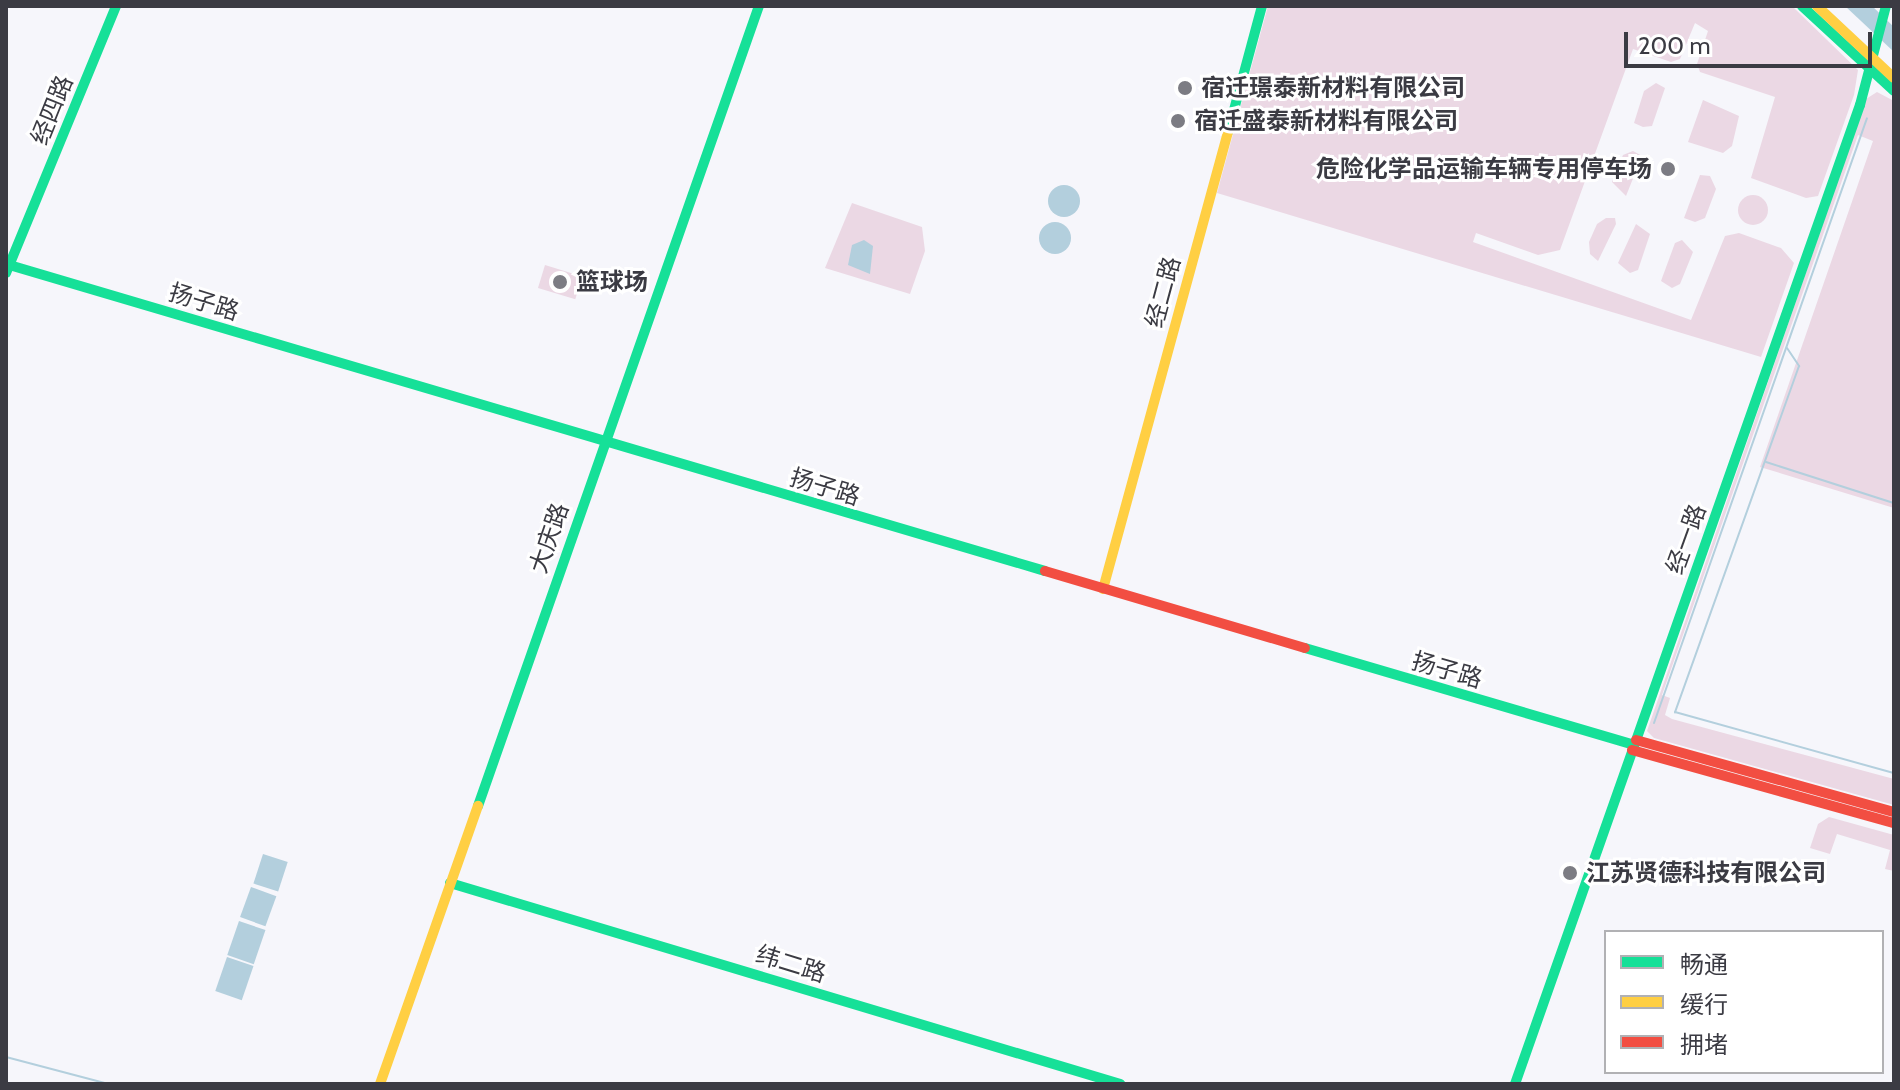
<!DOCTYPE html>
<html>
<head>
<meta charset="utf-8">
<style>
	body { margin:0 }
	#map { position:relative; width:1900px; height:1090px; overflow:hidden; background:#f6f6fb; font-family:Cabin,"Noto Sans SC",sans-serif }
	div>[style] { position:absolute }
	.green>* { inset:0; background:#ebd8e4; transform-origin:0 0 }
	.round { border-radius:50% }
	.water>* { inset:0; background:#b3cfdd; transform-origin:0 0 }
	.stream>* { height:2px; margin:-1px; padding:0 1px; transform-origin:1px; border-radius:1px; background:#b3cfdd }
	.fast>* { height:10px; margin:-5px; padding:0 5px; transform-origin:5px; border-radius:5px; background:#16e098 }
	.slow>* { height:10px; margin:-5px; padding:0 5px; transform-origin:5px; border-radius:5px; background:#ffcf43 }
	.jam>* { height:10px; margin:-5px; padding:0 5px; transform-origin:5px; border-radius:5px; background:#f24e42 }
	.dots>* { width:22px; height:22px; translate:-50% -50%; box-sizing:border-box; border:4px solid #fff; border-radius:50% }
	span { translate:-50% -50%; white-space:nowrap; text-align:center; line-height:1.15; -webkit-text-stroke:6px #fff; paint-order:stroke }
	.poi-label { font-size:24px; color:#3b3b43; font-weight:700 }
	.left { translate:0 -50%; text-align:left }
	.right { translate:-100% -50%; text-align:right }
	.street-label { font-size:24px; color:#3b3b43 }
	.frame { position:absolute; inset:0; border:8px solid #3b3b43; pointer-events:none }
	.legend { position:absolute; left:1604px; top:930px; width:280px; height:144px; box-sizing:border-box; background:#fff; border:2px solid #b1b1b4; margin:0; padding:10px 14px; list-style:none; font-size:24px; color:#3b3b43 }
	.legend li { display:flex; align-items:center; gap:16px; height:40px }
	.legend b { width:40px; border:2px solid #b1b1b4 }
	.scale { position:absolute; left:1624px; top:32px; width:248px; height:36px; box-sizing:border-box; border:4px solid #3b3b43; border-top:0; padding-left:10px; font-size:24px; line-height:28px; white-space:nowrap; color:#3b3b43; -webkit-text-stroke:6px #fff; paint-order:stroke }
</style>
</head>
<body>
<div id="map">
	<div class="green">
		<i style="clip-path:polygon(1268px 6px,1792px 6px,1858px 70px,1854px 95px,1818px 196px,1806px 198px,1751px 178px,1775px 97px,1700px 72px,1697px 64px,1708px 31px,1695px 23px,1680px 59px,1671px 62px,1633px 49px,1560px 250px,1538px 255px,1476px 233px,1473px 242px,1691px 320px,1725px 236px,1739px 233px,1781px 248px,1794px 263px,1761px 357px,1217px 193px)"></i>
		<i style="clip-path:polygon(1656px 83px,1665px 88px,1652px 126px,1643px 127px,1634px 123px,1644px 91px)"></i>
		<i style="clip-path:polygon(1877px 92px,1894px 101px,1894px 508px,1760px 467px,1873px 141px,1858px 135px,1662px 695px,1670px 698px,1665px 715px,1672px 719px,1894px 779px,1894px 805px,1654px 738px,1647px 731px,1861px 114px,1866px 99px)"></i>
		<i style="clip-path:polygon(1703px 100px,1739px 116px,1732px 146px,1723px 153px,1688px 142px)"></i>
		<i style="clip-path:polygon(1633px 151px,1642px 156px,1626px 196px,1612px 182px,1623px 155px)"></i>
		<i style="clip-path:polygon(1700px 175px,1710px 176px,1716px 189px,1705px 218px,1695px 222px,1684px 218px)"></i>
		<i class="round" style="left:1738px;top:195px;width:30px;height:30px"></i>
		<i style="clip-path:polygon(852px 203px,922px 227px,925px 251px,910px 294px,825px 268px)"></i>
		<i style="clip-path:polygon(1606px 218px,1615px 218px,1616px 224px,1598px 261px,1590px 254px,1589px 242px,1597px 224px)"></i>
		<i style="clip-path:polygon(1636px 224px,1650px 234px,1638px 270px,1630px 273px,1618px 263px)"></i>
		<i style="clip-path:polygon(1682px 240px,1693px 252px,1680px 284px,1672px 288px,1661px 281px,1675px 243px)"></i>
		<i style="left:545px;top:265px;width:39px;height:24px;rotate:17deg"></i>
		<i style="clip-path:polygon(1829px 817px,1894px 835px,1894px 871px,1885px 869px,1890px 850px,1837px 834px,1830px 854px,1810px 848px,1818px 824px)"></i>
	</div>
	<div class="water">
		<i style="clip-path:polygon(1845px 6px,1872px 6px,1894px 27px,1894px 52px)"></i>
		<i class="round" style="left:1048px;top:185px;width:32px;height:32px"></i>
		<i class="round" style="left:1039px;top:222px;width:32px;height:32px"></i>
		<i style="clip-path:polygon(864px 240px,873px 246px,870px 274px,848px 265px,852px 245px)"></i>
		<i style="left:263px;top:854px;width:26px;height:31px;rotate:18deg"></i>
		<i style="left:251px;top:887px;width:27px;height:32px;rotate:20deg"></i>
		<i style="left:239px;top:921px;width:28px;height:36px;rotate:19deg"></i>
		<i style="left:227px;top:957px;width:28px;height:36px;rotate:19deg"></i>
	</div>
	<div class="stream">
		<i style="left:1787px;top:348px;width:22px;rotate:56deg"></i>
		<i style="left:1799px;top:366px;width:368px;rotate:109.7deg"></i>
		<i style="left:1675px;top:712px;width:227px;rotate:15.6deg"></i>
		<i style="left:1766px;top:462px;width:134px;rotate:17.8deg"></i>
		<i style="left:1654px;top:723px;width:641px;rotate:-70.6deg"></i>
		<i style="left:6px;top:1057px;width:106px;rotate:14.8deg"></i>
	</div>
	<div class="fast">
		<i style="left:1802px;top:6px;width:125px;rotate:42.7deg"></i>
		<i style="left:1228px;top:132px;width:131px;rotate:-74.9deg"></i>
		<i style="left:6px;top:264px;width:1083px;rotate:16.46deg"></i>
		<i style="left:6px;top:273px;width:289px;rotate:-67.6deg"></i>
		<i style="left:1305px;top:648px;width:343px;rotate:16.4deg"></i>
		<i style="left:478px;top:806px;width:848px;rotate:-70.65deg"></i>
		<i style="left:450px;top:883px;width:700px;rotate:16.7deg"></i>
		<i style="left:1515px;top:1084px;width:1038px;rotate:-70.59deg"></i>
		<i style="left:1860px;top:105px;width:102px;rotate:-75.3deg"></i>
	</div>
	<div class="slow">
		<i style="left:1817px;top:6px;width:105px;rotate:43.1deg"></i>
		<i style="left:1103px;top:589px;width:474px;rotate:-74.7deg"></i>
		<i style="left:380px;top:1084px;width:295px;rotate:-70.6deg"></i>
	</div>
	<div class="jam">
		<i style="left:1045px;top:571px;width:271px;rotate:16.5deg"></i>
		<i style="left:1636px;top:740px;width:268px;rotate:15.6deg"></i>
		<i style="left:1632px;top:750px;width:272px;rotate:15.6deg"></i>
	</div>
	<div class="dots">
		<i style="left:1185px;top:88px;background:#7c7c83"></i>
		<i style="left:1178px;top:121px;background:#7c7c83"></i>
		<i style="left:1668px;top:169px;background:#7c7c83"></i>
		<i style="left:560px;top:282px;background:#7c7c83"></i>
		<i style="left:1570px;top:873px;background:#7c7c83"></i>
	</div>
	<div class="poi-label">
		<span class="left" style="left:1201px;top:88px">宿迁璟泰新材料有限公司</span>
		<span class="left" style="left:1194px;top:121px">宿迁盛泰新材料有限公司</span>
		<span class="right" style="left:1652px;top:169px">危险化学品运输车辆专用停车场</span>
		<span class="left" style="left:576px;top:282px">篮球场</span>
		<span class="left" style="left:1586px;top:873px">江苏贤德科技有限公司</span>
	</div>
	<div class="street-label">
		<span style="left:52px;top:110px;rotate:-68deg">经四路</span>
		<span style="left:1163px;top:292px;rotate:-75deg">经二路</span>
		<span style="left:204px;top:302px;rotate:17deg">扬子路</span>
		<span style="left:825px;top:487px;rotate:17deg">扬子路</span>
		<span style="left:549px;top:538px;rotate:-71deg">大庆路</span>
		<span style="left:1686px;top:539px;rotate:-70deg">经一路</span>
		<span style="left:1447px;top:670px;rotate:16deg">扬子路</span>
		<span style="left:791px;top:964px;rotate:17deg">纬二路</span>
	</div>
	<div class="frame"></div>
	<ul class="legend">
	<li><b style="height:10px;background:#16e098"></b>畅通</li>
	<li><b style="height:10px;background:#ffcf43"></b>缓行</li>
	<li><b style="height:10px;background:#f24e42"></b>拥堵</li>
	</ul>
	<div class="scale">200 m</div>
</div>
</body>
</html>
